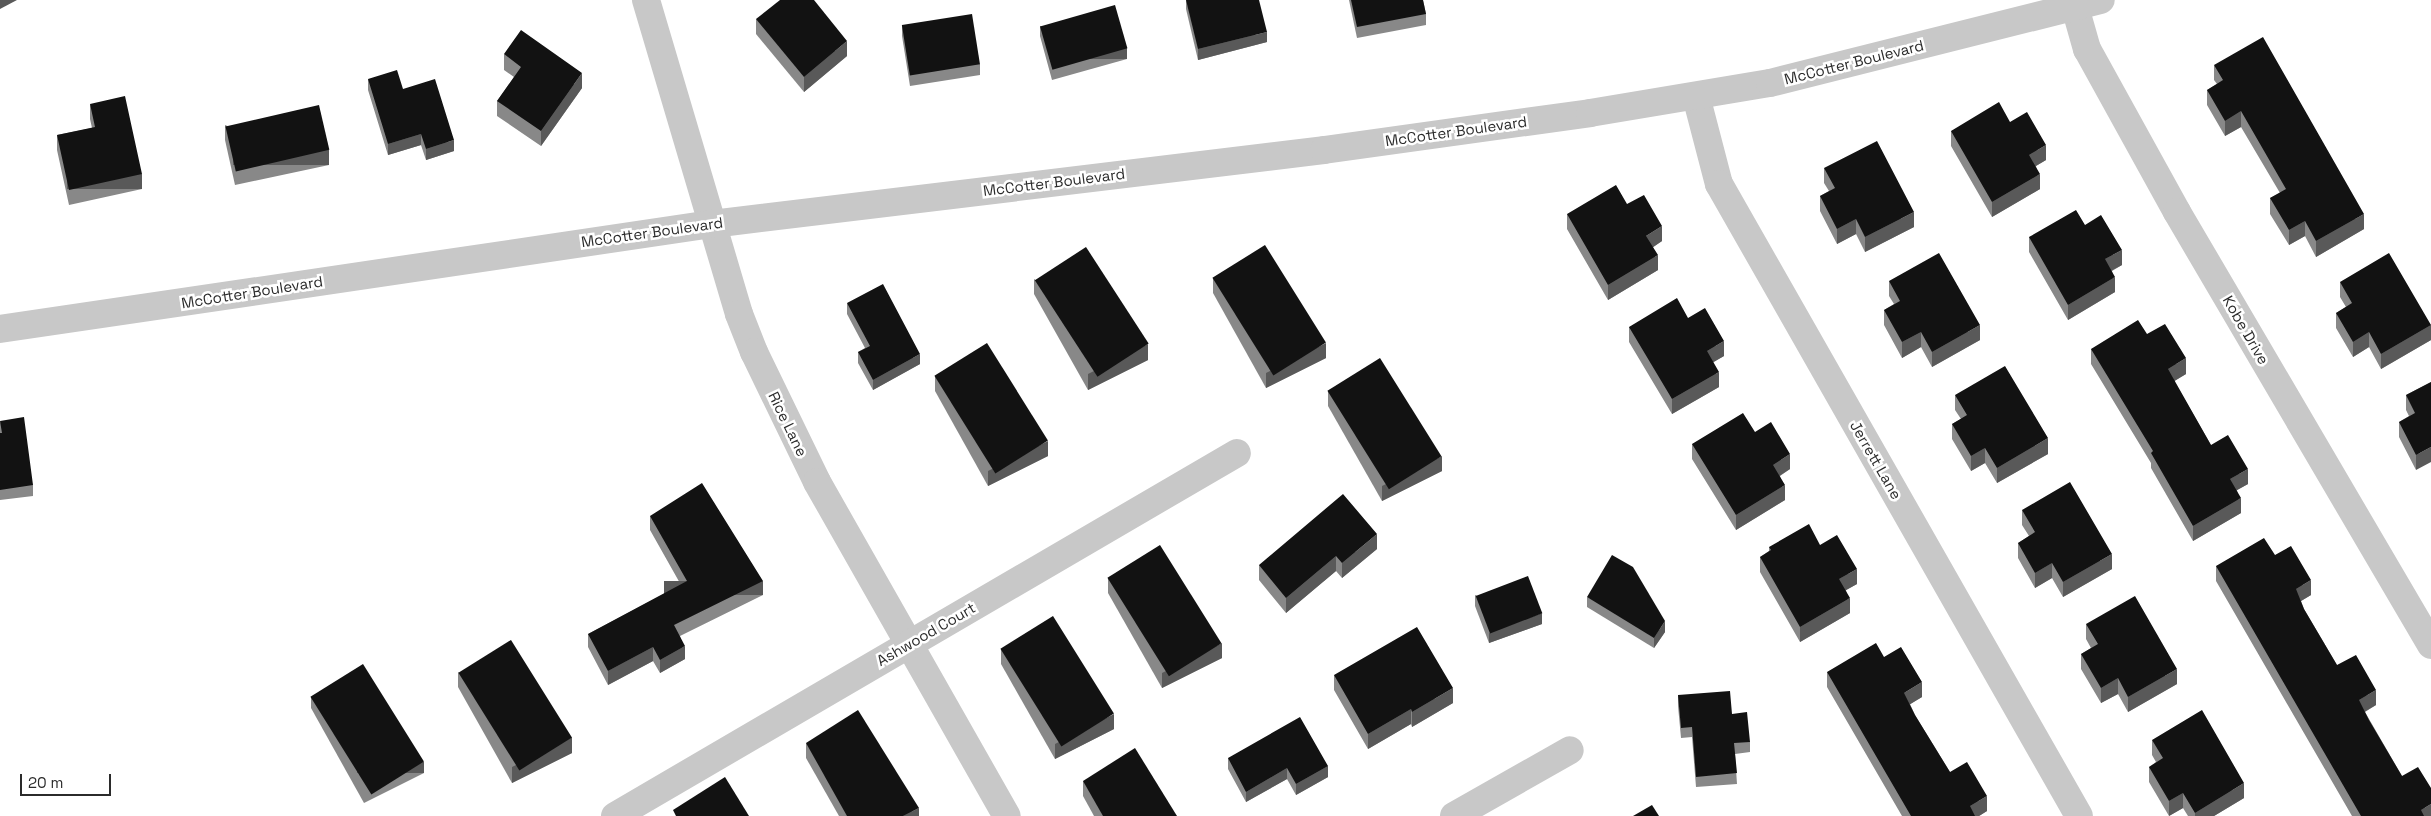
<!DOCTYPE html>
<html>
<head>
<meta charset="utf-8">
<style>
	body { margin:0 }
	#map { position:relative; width:2431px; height:816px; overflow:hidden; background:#fff; font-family:"Space Grotesk",sans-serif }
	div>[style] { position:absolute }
	.minor>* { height:28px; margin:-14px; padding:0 14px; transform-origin:14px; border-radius:14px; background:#c8c8c8 }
	.wall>* { inset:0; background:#888 }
	.shaded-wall>* { inset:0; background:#595959; transform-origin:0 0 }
	.building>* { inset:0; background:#121212; transform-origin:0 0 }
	span { translate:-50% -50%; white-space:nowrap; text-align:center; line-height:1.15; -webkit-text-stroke:5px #fff; paint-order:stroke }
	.street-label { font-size:15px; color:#2b2b2b }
	.scale { position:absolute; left:20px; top:774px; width:91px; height:22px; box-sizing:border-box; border:2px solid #2b2b2b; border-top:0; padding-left:6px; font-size:15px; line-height:18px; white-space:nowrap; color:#2b2b2b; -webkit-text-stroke:4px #fff; paint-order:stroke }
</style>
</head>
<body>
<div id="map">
	<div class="minor">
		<i style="left:646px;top:0;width:327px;rotate:73.5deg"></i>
		<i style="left:739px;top:314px;width:41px;rotate:68.5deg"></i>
		<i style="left:754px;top:352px;width:144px;rotate:64.1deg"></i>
		<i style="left:817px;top:482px;width:384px;rotate:60.4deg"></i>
		<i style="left:2075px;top:7px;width:44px;rotate:74.1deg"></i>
		<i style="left:2087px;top:49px;width:186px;rotate:61.1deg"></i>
		<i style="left:2177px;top:212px;width:502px;rotate:59.6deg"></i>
		<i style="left:1696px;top:96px;width:91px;rotate:75.4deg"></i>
		<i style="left:1719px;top:184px;width:727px;rotate:60.33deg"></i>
		<i style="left:0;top:329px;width:720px;rotate:-8.39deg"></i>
		<i style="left:712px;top:224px;width:616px;rotate:-6.89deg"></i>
		<i style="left:1324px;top:150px;width:269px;rotate:-7.9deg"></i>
		<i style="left:1590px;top:113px;width:182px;rotate:-9.5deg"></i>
		<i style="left:1770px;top:83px;width:341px;rotate:-14.1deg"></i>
		<i style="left:615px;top:816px;width:720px;rotate:-30.27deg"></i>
		<i style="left:1454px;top:816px;width:133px;rotate:-29.6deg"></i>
	</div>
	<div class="wall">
		<i style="clip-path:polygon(1186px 0,1267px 42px,1198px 60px,1186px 9px)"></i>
		<i style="clip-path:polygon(1349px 0,1423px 0,1426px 14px,1426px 25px,1357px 38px)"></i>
		<i style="clip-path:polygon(756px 19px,847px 56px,804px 92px,756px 34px)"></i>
		<i style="clip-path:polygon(902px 25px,980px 64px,980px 75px,910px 86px,902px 36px)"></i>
		<i style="clip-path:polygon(1040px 26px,1127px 59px,1052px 80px,1040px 36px)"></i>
		<i style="clip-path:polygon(504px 54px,582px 88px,541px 146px,497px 116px,497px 101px,514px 77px,504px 70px)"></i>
		<i style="clip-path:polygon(2214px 65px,2364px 229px,2316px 257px,2305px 236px,2289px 245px,2270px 214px,2270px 198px,2280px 193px,2241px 127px,2225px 136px,2207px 105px,2207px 90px,2217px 84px,2214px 80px)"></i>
		<i style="clip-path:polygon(368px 79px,403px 89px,454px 151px,426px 160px,421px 145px,388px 155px,368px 90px)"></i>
		<i style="clip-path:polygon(90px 104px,142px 189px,69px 205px,57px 150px,57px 135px,92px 128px,90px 119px)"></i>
		<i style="clip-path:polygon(2010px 122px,2046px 160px,2036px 166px,2040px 189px,1992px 217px,1951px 146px,1951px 131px)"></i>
		<i style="clip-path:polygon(225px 125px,329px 165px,235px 185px,225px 140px)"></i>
		<i style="clip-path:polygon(1824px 168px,1914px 227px,1865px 252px,1856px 234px,1837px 244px,1820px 211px,1820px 196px,1829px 191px,1824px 183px)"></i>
		<i style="clip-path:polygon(1567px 214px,1662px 241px,1653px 247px,1658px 270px,1608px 300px,1567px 229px)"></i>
		<i style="clip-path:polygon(2085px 225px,2122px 265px,2112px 271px,2115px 292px,2068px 320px,2029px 252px,2029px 237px)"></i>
		<i style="clip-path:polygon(1213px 278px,1326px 358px,1266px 388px,1213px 293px)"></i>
		<i style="clip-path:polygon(1034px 279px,1148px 360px,1088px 390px,1034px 294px)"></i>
		<i style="clip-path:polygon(1889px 281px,1980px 340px,1932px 367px,1921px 347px,1902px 358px,1884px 325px,1884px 310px,1894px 304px,1889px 296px)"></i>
		<i style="clip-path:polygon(2340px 282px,2431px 325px,2431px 340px,2381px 369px,2369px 347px,2353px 357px,2336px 328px,2336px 313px,2346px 307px,2340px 297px)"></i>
		<i style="clip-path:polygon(847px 303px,920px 364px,873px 390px,858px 363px,858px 352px,865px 348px,847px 314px)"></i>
		<i style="clip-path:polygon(1688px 318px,1724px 356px,1713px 362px,1719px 387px,1672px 414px,1629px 342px,1629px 327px)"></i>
		<i style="clip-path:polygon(2147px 334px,2186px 374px,2174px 381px,2211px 445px,2248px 484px,2237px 490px,2241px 513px,2193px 541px,2151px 468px,2151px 463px,2091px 364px,2091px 349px)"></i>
		<i style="clip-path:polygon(935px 376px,1048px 456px,988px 486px,935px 391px)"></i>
		<i style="clip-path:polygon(2431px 382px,2416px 470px,2399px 437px,2399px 422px,2409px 416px,2406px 410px,2406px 395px)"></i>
		<i style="clip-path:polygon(1328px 391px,1442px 471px,1382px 501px,1328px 406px)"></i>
		<i style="clip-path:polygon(1955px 395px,2048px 454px,1997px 483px,1985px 463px,1971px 471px,1952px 439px,1952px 424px,1961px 419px,1955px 410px)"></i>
		<i style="clip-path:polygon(0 421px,33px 485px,33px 496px,0 500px)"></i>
		<i style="clip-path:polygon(1755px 432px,1790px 469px,1780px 476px,1785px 500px,1736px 530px,1692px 459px,1692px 444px)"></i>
		<i style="clip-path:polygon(2022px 510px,2112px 569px,2063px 597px,2052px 578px,2035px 588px,2018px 558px,2018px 543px,2029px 536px,2022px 525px)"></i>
		<i style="clip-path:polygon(650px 516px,763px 595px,680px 636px,685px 659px,660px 673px,653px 661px,608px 685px,588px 647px,588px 634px,681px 585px,650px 530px)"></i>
		<i style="clip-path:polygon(1820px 545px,1857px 584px,1846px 590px,1850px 613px,1800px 642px,1760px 572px,1760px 557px,1769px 551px,1769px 547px)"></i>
		<i style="clip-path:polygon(1377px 549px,1342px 578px,1336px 571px,1286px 613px,1259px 580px,1259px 565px)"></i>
		<i style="clip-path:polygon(2275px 555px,2311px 595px,2301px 601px,2304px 609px,2337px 665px,2376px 705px,2365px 712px,2402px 776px,2431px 816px,2352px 816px,2216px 581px,2216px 566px)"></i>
		<i style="clip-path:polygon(1108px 578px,1222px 658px,1162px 688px,1108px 593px)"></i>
		<i style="clip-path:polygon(1475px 595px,1542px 624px,1489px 643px,1475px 606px)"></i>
		<i style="clip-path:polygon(1587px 597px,1665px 632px,1654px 648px,1587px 607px)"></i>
		<i style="clip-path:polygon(2086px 624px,2177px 684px,2128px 712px,2118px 694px,2101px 703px,2081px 669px,2081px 654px,2091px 648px,2086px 639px)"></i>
		<i style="clip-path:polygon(1001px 649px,1114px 729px,1055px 759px,1001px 664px)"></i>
		<i style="clip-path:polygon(458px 672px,572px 753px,512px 783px,458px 687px)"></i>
		<i style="clip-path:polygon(1827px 672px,1922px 697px,1910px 704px,1915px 715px,1950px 772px,1987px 811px,1979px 816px,1902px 816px,1827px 687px)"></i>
		<i style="clip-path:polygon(1334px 675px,1453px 703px,1412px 727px,1411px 724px,1368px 749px,1334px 690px)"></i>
		<i style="clip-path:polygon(1678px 695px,1732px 714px,1750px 742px,1750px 752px,1735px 754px,1737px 784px,1696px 787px,1692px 737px,1681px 738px,1678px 706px)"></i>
		<i style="clip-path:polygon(311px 697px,424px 773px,364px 803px,311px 708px)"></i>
		<i style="clip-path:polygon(2152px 740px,2244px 798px,2214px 816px,2188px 816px,2183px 808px,2169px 816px,2149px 782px,2149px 767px,2156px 762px,2152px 755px)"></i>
		<i style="clip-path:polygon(806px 743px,919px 816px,839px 816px,806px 758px)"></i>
		<i style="clip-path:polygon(1228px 758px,1328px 766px,1328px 777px,1296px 795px,1287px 779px,1246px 802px,1228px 769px)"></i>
		<i style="clip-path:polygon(1083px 781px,1177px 816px,1094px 816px,1083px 796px)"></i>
	</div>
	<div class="shaded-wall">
		<i style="clip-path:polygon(0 0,17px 0,0 9px)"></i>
		<i style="clip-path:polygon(1267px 32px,1267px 42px,1198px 60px,1198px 49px)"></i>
		<i style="clip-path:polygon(847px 41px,847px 56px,804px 92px,804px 77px)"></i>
		<i style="left:1127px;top:48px;width:11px;height:78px;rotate:90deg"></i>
		<i style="clip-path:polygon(582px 73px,582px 88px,541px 146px,541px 131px)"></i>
		<i style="clip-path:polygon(2241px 111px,2241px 127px,2225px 136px,2225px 121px)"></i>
		<i style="clip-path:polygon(421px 134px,421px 145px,388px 155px,388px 144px)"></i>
		<i style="clip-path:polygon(454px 140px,454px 151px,426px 160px,426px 149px)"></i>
		<i style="clip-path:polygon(2046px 145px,2046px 160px,2029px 170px,2029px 155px)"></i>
		<i style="left:329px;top:150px;width:15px;height:96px;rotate:90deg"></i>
		<i style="left:142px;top:174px;width:15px;height:75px;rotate:90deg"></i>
		<i style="clip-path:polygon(2040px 174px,2040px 189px,1992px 217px,1992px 202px)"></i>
		<i style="clip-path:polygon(1914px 212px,1914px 227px,1865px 252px,1865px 237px)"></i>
		<i style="clip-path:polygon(2364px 214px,2364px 229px,2316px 257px,2316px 241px)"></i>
		<i style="clip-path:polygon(1856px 219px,1856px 234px,1837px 244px,1837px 229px)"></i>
		<i style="clip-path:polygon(2305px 221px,2305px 236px,2289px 245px,2289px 230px)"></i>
		<i style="clip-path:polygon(1662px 226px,1662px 241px,1646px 252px,1646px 236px)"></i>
		<i style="clip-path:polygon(2122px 250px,2122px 265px,2105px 274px,2105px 259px)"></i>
		<i style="clip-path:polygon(1658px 255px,1658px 270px,1608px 300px,1608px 285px)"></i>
		<i style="clip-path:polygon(2115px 277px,2115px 292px,2068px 320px,2068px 305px)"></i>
		<i style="clip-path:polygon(1980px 325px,1980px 340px,1932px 367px,1932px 352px)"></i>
		<i style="clip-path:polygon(2431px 325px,2431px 340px,2381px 369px,2381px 354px)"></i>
		<i style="clip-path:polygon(1921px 332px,1921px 347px,1902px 358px,1902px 342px)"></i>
		<i style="clip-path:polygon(2369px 332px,2369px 347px,2353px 357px,2353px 342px)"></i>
		<i style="clip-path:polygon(1724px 341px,1724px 356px,1707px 366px,1707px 351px)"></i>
		<i style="clip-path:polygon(1326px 343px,1326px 358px,1266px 388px,1266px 373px)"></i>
		<i style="clip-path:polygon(1148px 344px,1148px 360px,1088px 390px,1088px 374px)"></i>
		<i style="clip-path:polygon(920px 354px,920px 364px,873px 390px,873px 380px)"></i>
		<i style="clip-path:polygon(2186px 358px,2186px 374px,2168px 385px,2168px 369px)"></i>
		<i style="clip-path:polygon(1719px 372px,1719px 387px,1672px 414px,1672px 399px)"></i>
		<i style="clip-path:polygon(2048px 438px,2048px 454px,1997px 483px,1997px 468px)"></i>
		<i style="clip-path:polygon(1048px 441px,1048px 456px,988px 486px,988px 471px)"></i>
		<i style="clip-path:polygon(2431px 447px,2431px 462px,2416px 470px,2416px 455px)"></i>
		<i style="clip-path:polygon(1985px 448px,1985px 463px,1971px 471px,1971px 456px)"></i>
		<i style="clip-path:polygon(1790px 454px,1790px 469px,1773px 480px,1773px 465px)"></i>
		<i style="clip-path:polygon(1442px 456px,1442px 471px,1382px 501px,1382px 486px)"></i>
		<i style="clip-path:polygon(2248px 469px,2248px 484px,2230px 494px,2230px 479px)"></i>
		<i style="clip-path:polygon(1785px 485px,1785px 500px,1736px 530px,1736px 515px)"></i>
		<i style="clip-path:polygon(2241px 498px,2241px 513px,2193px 541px,2193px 526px)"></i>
		<i style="clip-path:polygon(1377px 534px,1377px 549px,1342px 578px,1342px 563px)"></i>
		<i style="clip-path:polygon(2112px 554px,2112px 569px,2063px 597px,2063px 582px)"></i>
		<i style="clip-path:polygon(1336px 556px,1336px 571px,1286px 613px,1286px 598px)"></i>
		<i style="clip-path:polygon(2052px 563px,2052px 578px,2035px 588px,2035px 573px)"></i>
		<i style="clip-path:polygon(1857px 569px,1857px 584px,1839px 594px,1839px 579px)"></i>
		<i style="clip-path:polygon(2311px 580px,2311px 595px,2296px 604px,2296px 589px)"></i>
		<i style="left:763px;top:581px;width:14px;height:99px;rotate:90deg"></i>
		<i style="clip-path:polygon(1850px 598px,1850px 613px,1800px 642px,1800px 627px)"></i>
		<i style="clip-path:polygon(1542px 613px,1542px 624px,1489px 643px,1489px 633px)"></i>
		<i style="clip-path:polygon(1665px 621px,1665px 632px,1654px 648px,1654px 638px)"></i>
		<i style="clip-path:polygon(1222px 643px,1222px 658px,1162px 688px,1162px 673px)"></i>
		<i style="clip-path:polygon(685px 646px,685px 659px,660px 673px,660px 660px)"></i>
		<i style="clip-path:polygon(653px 647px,653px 661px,608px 685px,608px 671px)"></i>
		<i style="clip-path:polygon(2177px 669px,2177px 684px,2128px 712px,2128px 697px)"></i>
		<i style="clip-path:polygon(2118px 678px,2118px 694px,2101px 703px,2101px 688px)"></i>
		<i style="clip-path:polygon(1922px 682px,1922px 697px,1904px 708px,1904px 693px)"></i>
		<i style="clip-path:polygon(1453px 688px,1453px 703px,1412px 727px,1412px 712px)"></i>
		<i style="clip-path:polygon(2376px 690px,2376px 705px,2359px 715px,2359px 700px)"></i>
		<i style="clip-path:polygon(1411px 709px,1411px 724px,1368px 749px,1368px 734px)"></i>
		<i style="clip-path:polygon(1114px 714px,1114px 729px,1055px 759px,1055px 744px)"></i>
		<i style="clip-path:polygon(572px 737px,572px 753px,512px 783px,512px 767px)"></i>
		<i style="left:424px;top:762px;width:11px;height:67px;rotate:90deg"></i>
		<i style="clip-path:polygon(1328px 766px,1328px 777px,1296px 795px,1296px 784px)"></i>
		<i style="clip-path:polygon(1287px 768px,1287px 779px,1246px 802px,1246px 792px)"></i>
		<i style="clip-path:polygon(2244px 783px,2244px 798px,2214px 816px,2195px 816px,2195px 813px)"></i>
		<i style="clip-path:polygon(2183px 793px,2183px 808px,2169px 816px,2169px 801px)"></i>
		<i style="clip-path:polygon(1987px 796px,1987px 811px,1979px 816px,1970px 816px,1970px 806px)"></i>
		<i style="clip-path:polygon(2431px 804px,2431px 816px,2421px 816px,2421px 810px)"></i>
		<i style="clip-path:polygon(919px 808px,919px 816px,903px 816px)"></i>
	</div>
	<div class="building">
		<i style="clip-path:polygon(780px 0,814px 0,847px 41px,804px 77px,756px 19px)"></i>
		<i style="clip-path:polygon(1186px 0,1259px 0,1267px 32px,1198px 49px)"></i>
		<i style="clip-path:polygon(1351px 0,1423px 0,1426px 14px,1357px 27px)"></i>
		<i style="left:1115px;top:5px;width:45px;height:78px;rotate:74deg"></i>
		<i style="left:972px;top:14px;width:51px;height:71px;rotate:81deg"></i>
		<i style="clip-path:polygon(521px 30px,582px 73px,541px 131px,497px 101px,521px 67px,504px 54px)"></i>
		<i style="clip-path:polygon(2263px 37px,2364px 214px,2316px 241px,2305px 221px,2289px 230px,2270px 198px,2286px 189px,2241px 111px,2225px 121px,2207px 90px,2223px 80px,2214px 65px)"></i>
		<i style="clip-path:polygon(397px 70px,403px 89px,435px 79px,454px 140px,426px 149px,421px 134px,388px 144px,368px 79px)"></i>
		<i style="clip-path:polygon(125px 96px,142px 174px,69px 190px,57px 135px,95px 127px,90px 104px)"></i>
		<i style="clip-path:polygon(1999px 102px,2010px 122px,2027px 112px,2046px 145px,2029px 155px,2040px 174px,1992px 202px,1951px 131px)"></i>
		<i style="left:319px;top:105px;width:46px;height:96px;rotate:77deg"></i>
		<i style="clip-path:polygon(1877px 141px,1914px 212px,1865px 237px,1856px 219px,1837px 229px,1820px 196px,1835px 188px,1824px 168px)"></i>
		<i style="clip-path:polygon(1616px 185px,1627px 204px,1644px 195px,1662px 226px,1646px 236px,1658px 255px,1608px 285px,1567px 214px)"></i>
		<i style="clip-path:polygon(2076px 210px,2085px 225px,2101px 215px,2122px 250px,2105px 259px,2115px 277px,2068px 305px,2029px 237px)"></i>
		<i style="left:1265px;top:245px;width:115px;height:62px;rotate:58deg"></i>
		<i style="left:1086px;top:247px;width:115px;height:61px;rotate:57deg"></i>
		<i style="clip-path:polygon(1939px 253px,1980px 325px,1932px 352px,1921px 332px,1902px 342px,1884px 310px,1900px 301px,1889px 281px)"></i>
		<i style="clip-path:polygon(2389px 253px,2431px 325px,2381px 354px,2369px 332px,2353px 342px,2336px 313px,2352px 303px,2340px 282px)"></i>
		<i style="clip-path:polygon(883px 284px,920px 354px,873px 380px,858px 352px,870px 346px,847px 303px)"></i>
		<i style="clip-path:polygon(1677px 298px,1688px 318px,1705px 308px,1724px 341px,1707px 351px,1719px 372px,1672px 399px,1629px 327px)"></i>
		<i style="clip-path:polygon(2138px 320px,2147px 334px,2165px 324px,2186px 358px,2168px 369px,2211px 445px,2228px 435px,2248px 469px,2230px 479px,2241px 498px,2193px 526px,2151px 453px,2153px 451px,2091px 349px)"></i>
		<i style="left:987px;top:343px;width:115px;height:62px;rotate:58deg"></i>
		<i style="left:1380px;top:358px;width:116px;height:62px;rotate:58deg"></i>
		<i style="clip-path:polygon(2005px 366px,2048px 438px,1997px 468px,1985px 448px,1971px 456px,1952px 424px,1967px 415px,1955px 395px)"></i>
		<i style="clip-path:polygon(2431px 382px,2431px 447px,2416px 455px,2399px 422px,2415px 413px,2406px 395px)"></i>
		<i style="clip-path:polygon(1743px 413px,1755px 432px,1771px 422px,1790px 454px,1773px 465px,1785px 485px,1736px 515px,1692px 444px)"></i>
		<i style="clip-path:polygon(24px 417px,33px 485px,0 490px,0 433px,2px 433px,0 421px)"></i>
		<i style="clip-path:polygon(2070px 482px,2112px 554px,2063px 582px,2052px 563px,2035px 573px,2018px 543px,2035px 532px,2022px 510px)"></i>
		<i style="clip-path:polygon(702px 483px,763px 581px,674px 625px,685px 646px,660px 660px,653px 647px,608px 671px,588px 634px,687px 581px,650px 516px)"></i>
		<i style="clip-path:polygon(1343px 494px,1377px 534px,1342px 563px,1336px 556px,1286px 598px,1259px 565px)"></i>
		<i style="clip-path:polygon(1809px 524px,1820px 545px,1837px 535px,1857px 569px,1839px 579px,1850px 598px,1800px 627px,1760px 557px,1771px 550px,1769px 547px)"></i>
		<i style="clip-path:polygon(2264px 538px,2275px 555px,2291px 546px,2311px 580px,2296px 589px,2304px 609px,2337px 665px,2356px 655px,2376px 690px,2359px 700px,2369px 720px,2402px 776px,2418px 767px,2431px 788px,2431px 804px,2421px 810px,2424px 816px,2361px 816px,2216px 566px)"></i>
		<i style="left:1160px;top:545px;width:116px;height:62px;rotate:58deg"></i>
		<i style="clip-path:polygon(1612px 555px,1633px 567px,1665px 621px,1654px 638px,1587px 597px)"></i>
		<i style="left:1528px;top:576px;width:40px;height:56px;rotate:69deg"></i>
		<i style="clip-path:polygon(2135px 596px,2177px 669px,2128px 697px,2118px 678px,2101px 688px,2081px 654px,2098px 644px,2086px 624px)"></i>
		<i style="left:1053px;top:616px;width:115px;height:62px;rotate:58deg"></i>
		<i style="clip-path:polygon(1417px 627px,1453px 688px,1412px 712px,1411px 709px,1368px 734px,1334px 675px)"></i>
		<i style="left:511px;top:640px;width:115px;height:62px;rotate:58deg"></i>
		<i style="clip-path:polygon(1876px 643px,1884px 657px,1901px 647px,1922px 682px,1904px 693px,1915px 715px,1950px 772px,1967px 762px,1987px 796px,1970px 806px,1975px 816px,1911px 816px,1827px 672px)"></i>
		<i style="left:363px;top:664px;width:115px;height:62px;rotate:58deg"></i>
		<i style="clip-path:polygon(1730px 691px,1732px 714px,1747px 712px,1750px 742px,1734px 743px,1737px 773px,1696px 777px,1692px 727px,1681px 728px,1678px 695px)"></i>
		<i style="clip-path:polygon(858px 710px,919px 808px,903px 816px,847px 816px,806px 743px)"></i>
		<i style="clip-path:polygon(2202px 710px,2244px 783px,2195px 813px,2183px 793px,2169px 801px,2149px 767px,2163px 758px,2152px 740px)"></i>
		<i style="clip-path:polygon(1300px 717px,1328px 766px,1296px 784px,1287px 768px,1246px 792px,1228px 758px)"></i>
		<i style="clip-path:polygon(1135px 748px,1177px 816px,1103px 816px,1083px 781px)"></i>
		<i style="clip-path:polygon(725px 777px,749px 816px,676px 816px,673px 810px)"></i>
		<i style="clip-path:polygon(1652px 805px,1659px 816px,1633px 816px)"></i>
	</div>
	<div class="street-label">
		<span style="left:1854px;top:62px;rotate:-14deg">McCotter Boulevard</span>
		<span style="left:1456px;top:131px;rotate:-8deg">McCotter Boulevard</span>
		<span style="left:1054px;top:182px;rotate:-7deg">McCotter Boulevard</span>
		<span style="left:652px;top:232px;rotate:-8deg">McCotter Boulevard</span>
		<span style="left:252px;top:292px;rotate:-9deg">McCotter Boulevard</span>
		<span style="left:2246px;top:330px;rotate:60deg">Kobe Drive</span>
		<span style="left:788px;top:424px;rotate:64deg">Rice Lane</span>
		<span style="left:1876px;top:460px;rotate:60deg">Jerrett Lane</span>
		<span style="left:926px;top:634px;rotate:-30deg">Ashwood Court</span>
	</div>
	<div class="scale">20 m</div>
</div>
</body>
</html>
